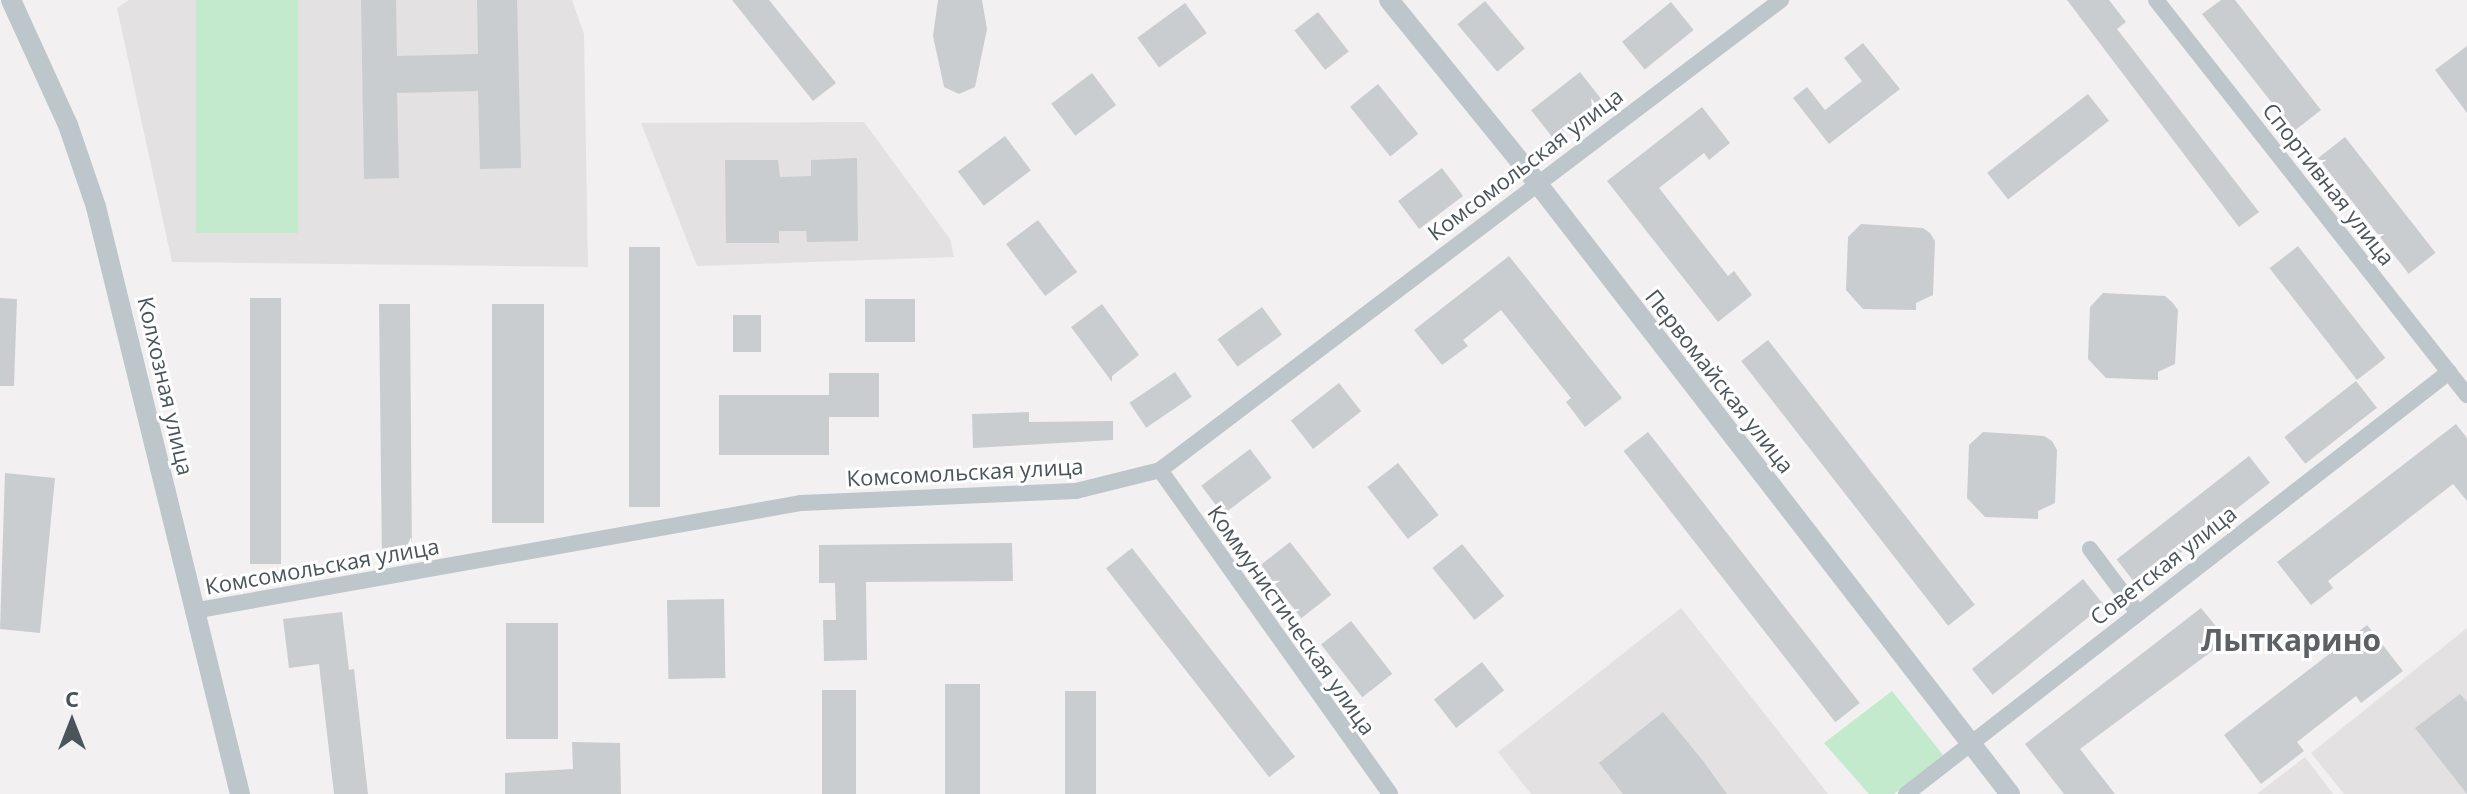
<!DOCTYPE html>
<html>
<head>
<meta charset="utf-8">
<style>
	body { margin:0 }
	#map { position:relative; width:2467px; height:794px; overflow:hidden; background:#f2f0f0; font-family:"Open Sans",sans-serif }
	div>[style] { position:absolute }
	.education>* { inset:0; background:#e3e1e1 }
	.green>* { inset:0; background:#c4eacd; transform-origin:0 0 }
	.building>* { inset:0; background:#cacdd0; transform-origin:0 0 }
	.minor>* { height:16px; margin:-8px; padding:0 8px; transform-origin:8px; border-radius:8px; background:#bdc6cb }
	.tertiary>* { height:20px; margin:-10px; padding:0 10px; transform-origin:10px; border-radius:10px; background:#bdc6cb }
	span { translate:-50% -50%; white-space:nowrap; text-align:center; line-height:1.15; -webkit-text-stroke:6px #fff; paint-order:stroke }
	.street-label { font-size:22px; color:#4a555b }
	.district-label { font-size:30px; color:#5d6164; font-weight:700 }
	.north { position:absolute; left:32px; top:682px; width:80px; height:80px; -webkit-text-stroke:6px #fff; paint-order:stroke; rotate:0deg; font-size:22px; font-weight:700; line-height:32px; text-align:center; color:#4a555b }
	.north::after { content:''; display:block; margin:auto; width:28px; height:36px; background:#4a555b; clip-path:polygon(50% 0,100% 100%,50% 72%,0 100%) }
</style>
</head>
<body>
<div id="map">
	<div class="education">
		<i style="clip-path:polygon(129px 0,572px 0,584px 34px,588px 267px,172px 262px,117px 8px)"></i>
		<i style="clip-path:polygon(864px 122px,950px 239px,954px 257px,697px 266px,641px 123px)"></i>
		<i style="clip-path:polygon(1681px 608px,1828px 794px,1531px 794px,1498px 752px)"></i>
		<i style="clip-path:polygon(2467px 628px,2467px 794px,2344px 794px,2311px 753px)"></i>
		<i style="clip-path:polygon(2305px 757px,2333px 794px,2257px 794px)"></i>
	</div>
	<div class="green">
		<i style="left:196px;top:0;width:102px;height:233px"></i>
		<i style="clip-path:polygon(1892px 691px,1943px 755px,1894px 794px,1869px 794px,1824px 743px)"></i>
	</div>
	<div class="building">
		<i style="clip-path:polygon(361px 0,396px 0,397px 56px,478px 54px,477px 0,517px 0,521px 168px,480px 169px,478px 91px,397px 93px,399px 178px,364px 179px)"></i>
		<i style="clip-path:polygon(732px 0,769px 0,836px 83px,813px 101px)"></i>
		<i style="clip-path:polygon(938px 0,982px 0,987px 29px,975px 87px,959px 94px,944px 87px,933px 36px)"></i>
		<i style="clip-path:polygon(2067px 0,2109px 0,2126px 22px,2117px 29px,2259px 212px,2239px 227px)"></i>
		<i style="clip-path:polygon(2221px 0,2235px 0,2321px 110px,2294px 131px,2202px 14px)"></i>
		<i style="left:1485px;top:1px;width:62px;height:36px;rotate:50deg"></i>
		<i style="left:1671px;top:2px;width:36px;height:63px;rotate:51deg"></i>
		<i style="left:1185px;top:3px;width:37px;height:59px;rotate:54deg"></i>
		<i style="left:1318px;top:12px;width:50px;height:30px;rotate:52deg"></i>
		<i style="clip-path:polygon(1863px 43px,1900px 89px,1829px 144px,1793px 98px,1807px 87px,1825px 110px,1862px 81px,1844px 58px)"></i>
		<i style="clip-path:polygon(2467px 46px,2467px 113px,2435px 70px)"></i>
		<i style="left:1580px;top:72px;width:36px;height:62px;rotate:52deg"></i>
		<i style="left:1092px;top:73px;width:40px;height:51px;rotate:53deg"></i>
		<i style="left:1378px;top:84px;width:64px;height:36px;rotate:51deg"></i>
		<i style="left:2088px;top:94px;width:34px;height:128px;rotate:52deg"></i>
		<i style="clip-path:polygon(1702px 107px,1730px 143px,1709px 160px,1704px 153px,1659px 188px,1728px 276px,1734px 271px,1752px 295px,1718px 322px,1607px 181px)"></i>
		<i style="left:1005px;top:136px;width:43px;height:59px;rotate:53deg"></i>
		<i style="left:2345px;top:137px;width:147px;height:34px;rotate:52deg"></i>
		<i style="clip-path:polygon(857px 158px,858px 241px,807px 242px,806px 231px,779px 231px,779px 243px,726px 243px,725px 160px,778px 160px,780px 177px,811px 176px,811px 160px)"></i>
		<i style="left:1442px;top:168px;width:35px;height:55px;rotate:53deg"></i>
		<i style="left:1038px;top:220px;width:65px;height:40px;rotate:53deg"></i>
		<i style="clip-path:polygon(1861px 224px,1923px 228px,1930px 233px,1935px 241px,1933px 295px,1916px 303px,1916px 310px,1863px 309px,1846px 290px,1848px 237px)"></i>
		<i style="left:2298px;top:246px;width:142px;height:36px;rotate:52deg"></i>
		<i style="left:629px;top:247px;width:31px;height:260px"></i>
		<i style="clip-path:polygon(1509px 256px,1622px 398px,1585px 427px,1566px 402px,1571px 398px,1501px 310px,1463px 340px,1468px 346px,1442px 365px,1414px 330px)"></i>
		<i style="clip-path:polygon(2103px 293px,2165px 296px,2172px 302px,2178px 310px,2175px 364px,2158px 372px,2158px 380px,2106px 378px,2088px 359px,2090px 307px)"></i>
		<i style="clip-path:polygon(0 298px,17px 299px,14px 386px,0 386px)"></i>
		<i style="left:250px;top:298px;width:31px;height:266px"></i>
		<i style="left:865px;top:299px;width:50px;height:43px"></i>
		<i style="clip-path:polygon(379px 304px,410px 304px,412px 561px,404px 562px,382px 563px)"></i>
		<i style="left:492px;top:304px;width:52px;height:219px"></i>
		<i style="clip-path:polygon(1102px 304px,1139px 355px,1112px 376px,1112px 382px,1071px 327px)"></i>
		<i style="left:1262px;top:307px;width:34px;height:55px;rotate:54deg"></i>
		<i style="left:733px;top:315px;width:28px;height:37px"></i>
		<i style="left:1768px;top:340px;width:336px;height:34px;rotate:52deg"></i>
		<i style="left:1175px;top:372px;width:30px;height:55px;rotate:56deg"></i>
		<i style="clip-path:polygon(829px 373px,879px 373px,879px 417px,829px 417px,829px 455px,719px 455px,719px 395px,829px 395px)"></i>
		<i style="left:2356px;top:381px;width:34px;height:91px;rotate:52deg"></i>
		<i style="left:1339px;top:383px;width:36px;height:61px;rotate:52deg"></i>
		<i style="clip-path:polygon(1029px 412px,1029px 422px,1113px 421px,1113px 440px,973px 448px,972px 414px)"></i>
		<i style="clip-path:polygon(2456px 424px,2467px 438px,2467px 501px,2453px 484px,2328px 581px,2333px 588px,2311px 605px,2277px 562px)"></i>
		<i style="left:1648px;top:432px;width:344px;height:31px;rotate:52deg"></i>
		<i style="clip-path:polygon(1983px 432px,2044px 436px,2052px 441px,2057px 450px,2055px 503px,2038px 511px,2038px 519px,1985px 517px,1967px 498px,1969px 445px)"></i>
		<i style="left:1250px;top:449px;width:36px;height:61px;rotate:53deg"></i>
		<i style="left:2249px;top:456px;width:34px;height:168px;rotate:52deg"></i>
		<i style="left:1398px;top:463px;width:66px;height:39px;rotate:52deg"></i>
		<i style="clip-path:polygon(5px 473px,55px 478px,40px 633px,0 629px)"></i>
		<i style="left:1290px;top:542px;width:67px;height:38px;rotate:52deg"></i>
		<i style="clip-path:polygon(1012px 543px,1013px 581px,866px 582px,867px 660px,824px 661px,823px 620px,836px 620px,835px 583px,819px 583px,819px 545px)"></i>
		<i style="left:1462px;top:544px;width:67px;height:38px;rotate:51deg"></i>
		<i style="left:1132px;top:548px;width:265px;height:33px;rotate:52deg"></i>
		<i style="left:2083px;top:579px;width:33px;height:143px;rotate:51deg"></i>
		<i style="left:724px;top:599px;width:79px;height:57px;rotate:89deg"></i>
		<i style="clip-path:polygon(2201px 608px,2227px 640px,2080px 749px,2115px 794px,2064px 794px,2025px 744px)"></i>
		<i style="clip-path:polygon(342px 612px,349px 670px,354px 669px,368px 794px,334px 794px,319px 664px,289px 668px,283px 619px)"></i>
		<i style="left:1351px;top:621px;width:67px;height:38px;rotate:52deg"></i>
		<i style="left:558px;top:623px;width:116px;height:52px;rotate:90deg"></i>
		<i style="clip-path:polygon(2367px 625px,2403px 671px,2361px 703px,2356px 696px,2297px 742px,2304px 751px,2261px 784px,2224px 735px)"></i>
		<i style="left:1482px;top:662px;width:36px;height:61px;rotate:52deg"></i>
		<i style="left:945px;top:684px;width:35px;height:110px"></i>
		<i style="left:822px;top:690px;width:34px;height:104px"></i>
		<i style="left:1065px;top:691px;width:31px;height:103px"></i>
		<i style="clip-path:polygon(2460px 694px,2467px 702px,2467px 794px,2415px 728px)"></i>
		<i style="clip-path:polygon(1663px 712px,1703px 761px,1727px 794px,1623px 794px,1599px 763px)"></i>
		<i style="clip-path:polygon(572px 742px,620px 743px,621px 794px,505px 794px,505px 773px,573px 769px)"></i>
	</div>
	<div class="minor">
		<i style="left:2156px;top:0;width:503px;rotate:51.79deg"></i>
		<i style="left:1160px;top:470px;width:397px;rotate:54.6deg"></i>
		<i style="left:2090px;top:549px;width:80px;rotate:53.1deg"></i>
		<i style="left:193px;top:611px;width:618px;rotate:-10.07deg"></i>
		<i style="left:801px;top:503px;width:275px;rotate:-2.5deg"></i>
		<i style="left:1076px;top:491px;width:87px;rotate:-14deg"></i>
		<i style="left:1160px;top:470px;width:779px;rotate:-37.12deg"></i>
		<i style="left:1906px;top:794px;width:688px;rotate:-37.85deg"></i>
	</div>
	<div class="tertiary">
		<i style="left:11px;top:0;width:137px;rotate:65.5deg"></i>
		<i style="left:68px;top:125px;width:87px;rotate:71.1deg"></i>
		<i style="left:96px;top:207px;width:604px;rotate:76.22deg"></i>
		<i style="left:1389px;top:0;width:214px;rotate:50.9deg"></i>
		<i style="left:1524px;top:166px;width:794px;rotate:52.26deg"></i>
	</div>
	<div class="street-label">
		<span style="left:1525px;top:164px;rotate:-37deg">Комсомольская улица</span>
		<span style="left:2329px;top:184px;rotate:52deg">Спортивная улица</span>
		<span style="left:1720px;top:381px;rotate:52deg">Первомайская улица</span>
		<span style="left:166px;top:386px;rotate:77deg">Колхозная улица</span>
		<span style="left:965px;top:472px;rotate:-3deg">Комсомольская улица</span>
		<span style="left:2163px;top:565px;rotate:-38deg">Советская улица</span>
		<span style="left:322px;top:566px;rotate:-10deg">Комсомольская улица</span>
		<span style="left:1292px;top:620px;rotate:55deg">Коммунистическая улица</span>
	</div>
	<div class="district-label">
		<span style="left:2291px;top:640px">Лыткарино</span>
	</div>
	<div class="north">С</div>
</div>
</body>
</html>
